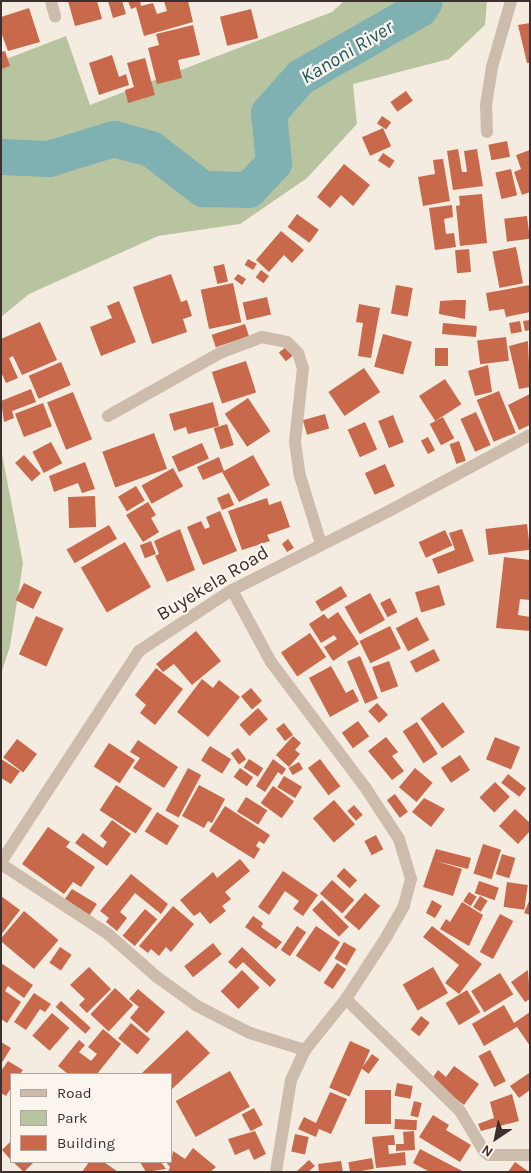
<!DOCTYPE html>
<html>
<head>
<meta charset="utf-8">
<style>
	body { margin:0 }
	#map { position:relative; width:531px; height:1173px; overflow:hidden; background:#f4ebe1; font-family:Karla,sans-serif }
	div>[style] { position:absolute }
	.green>* { inset:0; background:#b8c4a0 }
	.river>* { height:36px; margin:-18px; padding:0 18px; transform-origin:18px; border-radius:18px; background:#7fb0b2 }
	.building>* { inset:0; background:#c8694b; transform-origin:0 0 }
	.street>* { height:12px; margin:-6px; padding:0 6px; transform-origin:6px; border-radius:6px; background:#cdbbac }
	span { translate:-50% -50%; white-space:nowrap; text-align:center; line-height:1.15; -webkit-text-stroke:4.5px #fbf5ee; paint-order:stroke }
	.street-label { font-size:19px; color:#3b302b }
	.water-label { font-size:20px; color:#1f5a5e; font-style:italic }
	.frame { position:absolute; inset:0; border:2px solid #3b302b; pointer-events:none }
	.legend { position:absolute; left:10px; top:1073px; width:162px; height:90px; box-sizing:border-box; background:#fbf5ee; border:1px solid #aea6a0; margin:0; padding:6px 9px; list-style:none; font-size:15px; color:#3b302b }
	.legend li { display:flex; align-items:center; gap:10px; height:25px }
	.legend b { width:25px; border:1px solid #aea6a0 }
	.north { position:absolute; left:471px; top:1113px; width:50px; height:50px; -webkit-text-stroke:4px #fbf5ee; paint-order:stroke; rotate:214deg; font-size:14px; font-weight:700; line-height:20px; text-align:center; color:#3b302b }
	.north::after { content:''; display:block; margin:auto; width:18px; height:22px; background:#3b302b; clip-path:polygon(50% 0,100% 100%,50% 72%,0 100%) }
</style>
</head>
<body>
<div id="map">
	<div class="green">
		<i style="clip-path:polygon(344px 1px,487px 1px,485px 25px,449px 59px,353px 84px,357px 124px,307px 178px,240px 224px,158px 236px,29px 294px,1px 317px,1px 61px,66px 36px,90px 105px,332px 12px)"></i>
		<i style="clip-path:polygon(1px 449px,23px 563px,10px 646px,1px 674px)"></i>
	</div>
	<div class="river">
		<i style="left:1px;top:157px;width:48px;rotate:2.4deg"></i>
		<i style="left:49px;top:159px;width:68px;rotate:-17.1deg"></i>
		<i style="left:114px;top:139px;width:38px;rotate:15deg"></i>
		<i style="left:151px;top:149px;width:66px;rotate:37.6deg"></i>
		<i style="left:203px;top:189px;width:46px;rotate:1.2deg"></i>
		<i style="left:249px;top:190px;width:37px;rotate:-47deg"></i>
		<i style="left:274px;top:163px;width:50px;rotate:-95.7deg"></i>
		<i style="left:269px;top:113px;width:48px;rotate:-48.4deg"></i>
		<i style="left:301px;top:77px;width:137px;rotate:-29.7deg"></i>
		<i style="left:420px;top:9px;width:9px;rotate:-58deg"></i>
	</div>
	<div class="building">
		<i style="clip-path:polygon(68px 1px,97px 1px,102px 19px,75px 26px)"></i>
		<i style="clip-path:polygon(108px 1px,122px 1px,126px 14px,113px 18px)"></i>
		<i style="clip-path:polygon(128px 1px,140px 1px,141px 6px,153px 3px,157px 14px,167px 11px,164px 1px,188px 1px,193px 22px,144px 36px,136px 7px,131px 9px)"></i>
		<i style="clip-path:polygon(29px 8px,40px 42px,8px 51px,1px 32px,1px 17px)"></i>
		<i style="left:251px;top:9px;width:30px;height:32px;rotate:76deg"></i>
		<i style="clip-path:polygon(530px 23px,530px 63px,527px 63px,518px 25px)"></i>
		<i style="clip-path:polygon(193px 25px,200px 55px,178px 60px,182px 78px,157px 84px,148px 48px,159px 45px,156px 34px)"></i>
		<i style="clip-path:polygon(5px 51px,10px 66px,1px 69px,1px 52px)"></i>
		<i style="clip-path:polygon(112px 55px,119px 77px,126px 74px,129px 85px,99px 95px,89px 63px)"></i>
		<i style="clip-path:polygon(145px 58px,155px 95px,128px 103px,125px 90px,134px 87px,127px 63px)"></i>
		<i style="left:406px;top:91px;width:12px;height:19px;rotate:55deg"></i>
		<i style="left:382px;top:116px;width:11px;height:9px;rotate:34deg"></i>
		<i style="left:383px;top:128px;width:20px;height:23px;rotate:66deg"></i>
		<i style="left:507px;top:141px;width:16px;height:19px;rotate:79deg"></i>
		<i style="clip-path:polygon(458px 149px,462px 172px,467px 172px,464px 151px,477px 149px,483px 186px,453px 190px,447px 151px)"></i>
		<i style="clip-path:polygon(530px 150px,530px 192px,522px 195px,514px 172px,521px 169px,516px 155px)"></i>
		<i style="left:383px;top:153px;width:14px;height:9px;rotate:34deg"></i>
		<i style="clip-path:polygon(443px 159px,450px 201px,423px 206px,418px 177px,435px 174px,433px 160px)"></i>
		<i style="clip-path:polygon(344px 164px,370px 185px,353px 206px,341px 195px,330px 208px,317px 197px)"></i>
		<i style="left:511px;top:169px;width:27px;height:16px;rotate:77deg"></i>
		<i style="clip-path:polygon(482px 194px,487px 243px,460px 246px,456px 206px,460px 205px,459px 196px)"></i>
		<i style="clip-path:polygon(452px 205px,453px 217px,444px 219px,446px 234px,454px 233px,456px 247px,435px 250px,429px 208px)"></i>
		<i style="left:297px;top:214px;width:27px;height:16px;rotate:36deg"></i>
		<i style="left:527px;top:216px;width:23px;height:23px;rotate:83deg"></i>
		<i style="clip-path:polygon(281px 231px,304px 250px,292px 263px,284px 255px,269px 272px,256px 260px)"></i>
		<i style="left:516px;top:247px;width:37px;height:24px;rotate:79deg"></i>
		<i style="left:469px;top:249px;width:23px;height:14px;rotate:85deg"></i>
		<i style="left:248px;top:259px;width:10px;height:7px;rotate:29deg"></i>
		<i style="left:224px;top:264px;width:18px;height:11px;rotate:77deg"></i>
		<i style="left:261px;top:270px;width:10px;height:9px;rotate:37deg"></i>
		<i style="clip-path:polygon(171px 274px,181px 302px,187px 300px,192px 316px,183px 319px,187px 332px,152px 344px,133px 287px)"></i>
		<i style="clip-path:polygon(238px 274px,246px 279px,242px 285px,234px 279px)"></i>
		<i style="left:233px;top:283px;width:40px;height:33px;rotate:78deg"></i>
		<i style="left:396px;top:285px;width:17px;height:29px;rotate:10deg"></i>
		<i style="clip-path:polygon(530px 285px,530px 312px,506px 317px,504px 309px,489px 311px,486px 293px)"></i>
		<i style="left:267px;top:297px;width:18px;height:25px;rotate:77deg"></i>
		<i style="clip-path:polygon(456px 300px,466px 300px,465px 319px,439px 314px,440px 301px)"></i>
		<i style="clip-path:polygon(119px 301px,136px 342px,101px 356px,90px 327px,112px 318px,107px 306px)"></i>
		<i style="clip-path:polygon(359px 304px,380px 308px,371px 358px,358px 356px,363px 323px,356px 322px)"></i>
		<i style="clip-path:polygon(530px 320px,530px 330px,525px 331px,523px 321px)"></i>
		<i style="left:520px;top:321px;width:11px;height:11px;rotate:80deg"></i>
		<i style="clip-path:polygon(40px 322px,57px 360px,22px 375px,13px 356px,9px 358px,18px 378px,6px 383px,1px 372px,1px 339px)"></i>
		<i style="left:443px;top:323px;width:34px;height:11px;rotate:5deg"></i>
		<i style="left:245px;top:324px;width:13px;height:35px;rotate:72deg"></i>
		<i style="left:383px;top:334px;width:30px;height:34px;rotate:15deg"></i>
		<i style="left:506px;top:337px;width:24px;height:29px;rotate:83deg"></i>
		<i style="clip-path:polygon(528px 341px,530px 387px,519px 389px,509px 346px)"></i>
		<i style="left:286px;top:347px;width:11px;height:9px;rotate:52deg"></i>
		<i style="left:435px;top:348px;width:13px;height:18px"></i>
		<i style="left:246px;top:361px;width:33px;height:36px;rotate:72deg"></i>
		<i style="left:61px;top:362px;width:25px;height:35px;rotate:67deg"></i>
		<i style="clip-path:polygon(488px 365px,492px 392px,475px 396px,468px 371px)"></i>
		<i style="left:364px;top:368px;width:29px;height:43px;rotate:56deg"></i>
		<i style="left:445px;top:379px;width:30px;height:31px;rotate:57deg"></i>
		<i style="clip-path:polygon(31px 389px,36px 402px,12px 411px,14px 418px,4px 422px,1px 401px)"></i>
		<i style="left:499px;top:391px;width:45px;height:24px;rotate:68deg"></i>
		<i style="left:73px;top:392px;width:51px;height:28px;rotate:68deg"></i>
		<i style="clip-path:polygon(530px 394px,530px 425px,519px 430px,508px 405px)"></i>
		<i style="left:248px;top:398px;width:40px;height:28px;rotate:56deg"></i>
		<i style="clip-path:polygon(213px 402px,219px 426px,188px 434px,186px 427px,174px 431px,169px 414px)"></i>
		<i style="left:43px;top:403px;width:25px;height:30px;rotate:69deg"></i>
		<i style="left:476px;top:412px;width:36px;height:17px;rotate:66deg"></i>
		<i style="left:325px;top:414px;width:15px;height:23px;rotate:74deg"></i>
		<i style="left:393px;top:415px;width:29px;height:16px;rotate:68deg"></i>
		<i style="left:443px;top:417px;width:24px;height:15px;rotate:62deg"></i>
		<i style="left:365px;top:422px;width:30px;height:19px;rotate:66deg"></i>
		<i style="left:227px;top:424px;width:22px;height:14px;rotate:72deg"></i>
		<i style="left:154px;top:433px;width:38px;height:55px;rotate:70deg"></i>
		<i style="left:428px;top:437px;width:15px;height:8px;rotate:62deg"></i>
		<i style="left:459px;top:441px;width:21px;height:10px;rotate:71deg"></i>
		<i style="left:51px;top:442px;width:24px;height:21px;rotate:62deg"></i>
		<i style="left:202px;top:443px;width:17px;height:33px;rotate:66deg"></i>
		<i style="left:24px;top:455px;width:25px;height:12px;rotate:48deg"></i>
		<i style="clip-path:polygon(253px 455px,270px 485px,239px 502px,222px 472px,203px 480px,197px 467px,219px 457px,224px 471px)"></i>
		<i style="clip-path:polygon(85px 462px,95px 489px,82px 493px,78px 483px,54px 492px,49px 476px)"></i>
		<i style="left:385px;top:464px;width:24px;height:22px;rotate:66deg"></i>
		<i style="left:173px;top:468px;width:21px;height:36px;rotate:61deg"></i>
		<i style="left:136px;top:486px;width:17px;height:21px;rotate:59deg"></i>
		<i style="left:229px;top:493px;width:13px;height:13px;rotate:67deg"></i>
		<i style="left:95px;top:496px;width:31px;height:27px;rotate:88deg"></i>
		<i style="clip-path:polygon(267px 498px,269px 505px,281px 501px,290px 527px,267px 535px,270px 541px,242px 550px,228px 511px)"></i>
		<i style="clip-path:polygon(148px 502px,156px 515px,151px 518px,159px 532px,143px 542px,126px 515px)"></i>
		<i style="clip-path:polygon(220px 511px,237px 551px,203px 565px,187px 527px,201px 521px,205px 529px,210px 527px,206px 517px)"></i>
		<i style="left:527px;top:524px;width:26px;height:42px;rotate:83deg"></i>
		<i style="left:109px;top:525px;width:16px;height:49px;rotate:60deg"></i>
		<i style="clip-path:polygon(180px 529px,195px 570px,167px 582px,155px 556px,159px 554px,154px 541px)"></i>
		<i style="clip-path:polygon(462px 529px,474px 561px,438px 574px,432px 559px,455px 550px,449px 533px)"></i>
		<i style="left:445px;top:530px;width:17px;height:29px;rotate:65deg"></i>
		<i style="clip-path:polygon(288px 539px,294px 548px,287px 552px,282px 544px)"></i>
		<i style="left:151px;top:541px;width:14px;height:12px;rotate:69deg"></i>
		<i style="left:125px;top:542px;width:52px;height:51px;rotate:60deg"></i>
		<i style="clip-path:polygon(504px 557px,530px 560px,530px 600px,520px 599px,518px 615px,530px 617px,530px 631px,496px 628px)"></i>
		<i style="left:24px;top:583px;width:20px;height:19px;rotate:27deg"></i>
		<i style="left:439px;top:585px;width:21px;height:25px;rotate:73deg"></i>
		<i style="left:341px;top:586px;width:12px;height:30px;rotate:59deg"></i>
		<i style="left:370px;top:593px;width:31px;height:29px;rotate:61deg"></i>
		<i style="left:390px;top:598px;width:16px;height:11px;rotate:63deg"></i>
		<i style="clip-path:polygon(338px 612px,359px 644px,333px 661px,324px 647px,337px 639px,334px 635px,321px 643px,309px 624px,324px 614px,328px 619px)"></i>
		<i style="left:36px;top:616px;width:30px;height:42px;rotate:24deg"></i>
		<i style="left:417px;top:617px;width:26px;height:24px;rotate:62deg"></i>
		<i style="left:390px;top:626px;width:25px;height:34px;rotate:64deg"></i>
		<i style="clip-path:polygon(196px 631px,221px 661px,192px 685px,174px 664px,163px 672px,156px 664px)"></i>
		<i style="left:310px;top:633px;width:29px;height:35px;rotate:56deg"></i>
		<i style="left:434px;top:649px;width:13px;height:27px;rotate:63deg"></i>
		<i style="left:360px;top:656px;width:46px;height:14px;rotate:67deg"></i>
		<i style="left:389px;top:661px;width:27px;height:18px;rotate:70deg"></i>
		<i style="clip-path:polygon(331px 666px,346px 693px,353px 689px,359px 701px,330px 717px,309px 678px)"></i>
		<i style="clip-path:polygon(156px 668px,183px 689px,155px 725px,140px 713px,146px 705px,135px 695px)"></i>
		<i style="clip-path:polygon(202px 679px,213px 688px,219px 680px,240px 697px,208px 737px,177px 712px)"></i>
		<i style="left:251px;top:688px;width:17px;height:13px;rotate:50deg"></i>
		<i style="left:443px;top:702px;width:37px;height:28px;rotate:54deg"></i>
		<i style="left:377px;top:703px;width:16px;height:12px;rotate:47deg"></i>
		<i style="left:258px;top:708px;width:15px;height:25px;rotate:48deg"></i>
		<i style="left:358px;top:721px;width:19px;height:20px;rotate:54deg"></i>
		<i style="left:417px;top:722px;width:38px;height:17px;rotate:57deg"></i>
		<i style="left:284px;top:723px;width:15px;height:10px;rotate:53deg"></i>
		<i style="clip-path:polygon(293px 736px,301px 743px,295px 750px,300px 754px,289px 767px,276px 755px)"></i>
		<i style="clip-path:polygon(386px 737px,398px 752px,392px 756px,404px 771px,392px 780px,368px 751px)"></i>
		<i style="left:495px;top:737px;width:27px;height:24px;rotate:22deg"></i>
		<i style="left:17px;top:739px;width:25px;height:23px;rotate:37deg"></i>
		<i style="clip-path:polygon(138px 740px,178px 767px,164px 788px,133px 768px,140px 758px,130px 752px)"></i>
		<i style="left:109px;top:743px;width:31px;height:28px;rotate:33deg"></i>
		<i style="left:210px;top:746px;width:25px;height:17px;rotate:32deg"></i>
		<i style="left:238px;top:748px;width:14px;height:9px;rotate:54deg"></i>
		<i style="left:460px;top:755px;width:18px;height:23px;rotate:56deg"></i>
		<i style="clip-path:polygon(1px 759px,20px 771px,11px 784px,1px 778px)"></i>
		<i style="left:249px;top:759px;width:17px;height:10px;rotate:33deg"></i>
		<i style="clip-path:polygon(273px 759px,286px 769px,282px 775px,278px 772px,265px 792px,256px 786px)"></i>
		<i style="left:320px;top:759px;width:34px;height:15px;rotate:53deg"></i>
		<i style="left:299px;top:762px;width:8px;height:12px;rotate:60deg"></i>
		<i style="left:188px;top:768px;width:15px;height:48px;rotate:28deg"></i>
		<i style="left:240px;top:768px;width:16px;height:11px;rotate:35deg"></i>
		<i style="left:415px;top:768px;width:23px;height:25px;rotate:40deg"></i>
		<i style="left:508px;top:774px;width:23px;height:11px;rotate:38deg"></i>
		<i style="left:284px;top:776px;width:21px;height:13px;rotate:31deg"></i>
		<i style="left:495px;top:782px;width:21px;height:22px;rotate:45deg"></i>
		<i style="left:116px;top:785px;width:43px;height:30px;rotate:33deg"></i>
		<i style="clip-path:polygon(199px 785px,225px 799px,212px 823px,208px 821px,204px 828px,182px 816px)"></i>
		<i style="left:273px;top:786px;width:26px;height:21px;rotate:36deg"></i>
		<i style="left:395px;top:794px;width:22px;height:10px;rotate:54deg"></i>
		<i style="left:246px;top:797px;width:25px;height:17px;rotate:32deg"></i>
		<i style="clip-path:polygon(424px 798px,445px 809px,431px 827px,412px 812px)"></i>
		<i style="left:334px;top:800px;width:32px;height:28px;rotate:49deg"></i>
		<i style="left:354px;top:805px;width:13px;height:9px;rotate:48deg"></i>
		<i style="clip-path:polygon(225px 806px,270px 835px,264px 844px,259px 841px,256px 846px,260px 849px,254px 859px,209px 831px)"></i>
		<i style="clip-path:polygon(515px 809px,530px 823px,530px 831px,518px 844px,499px 826px)"></i>
		<i style="left:157px;top:812px;width:26px;height:23px;rotate:32deg"></i>
		<i style="clip-path:polygon(112px 820px,131px 834px,107px 866px,75px 843px,83px 833px,103px 848px,107px 842px,100px 836px)"></i>
		<i style="clip-path:polygon(48px 827px,70px 842px,66px 847px,95px 867px,81px 887px,73px 882px,64px 894px,22px 864px)"></i>
		<i style="left:376px;top:835px;width:16px;height:13px;rotate:63deg"></i>
		<i style="left:483px;top:844px;width:19px;height:31px;rotate:18deg"></i>
		<i style="clip-path:polygon(436px 849px,471px 858px,468px 869px,436px 861px,462px 869px,453px 896px,423px 887px)"></i>
		<i style="left:502px;top:854px;width:14px;height:21px;rotate:17deg"></i>
		<i style="clip-path:polygon(240px 859px,250px 871px,225px 892px,231px 899px,222px 906px,226px 911px,210px 924px,200px 912px,194px 916px,180px 900px,213px 872px,217px 878px)"></i>
		<i style="left:344px;top:868px;width:18px;height:11px;rotate:43deg"></i>
		<i style="clip-path:polygon(283px 871px,318px 895px,303px 916px,293px 909px,299px 901px,285px 891px,269px 915px,258px 907px)"></i>
		<i style="clip-path:polygon(131px 874px,168px 904px,161px 914px,135px 893px,120px 912px,127px 918px,117px 931px,106px 922px,109px 918px,100px 911px)"></i>
		<i style="left:332px;top:880px;width:30px;height:18px;rotate:42deg"></i>
		<i style="left:479px;top:881px;width:21px;height:13px;rotate:19deg"></i>
		<i style="left:507px;top:882px;width:21px;height:25px;rotate:8deg"></i>
		<i style="clip-path:polygon(72px 889px,97px 904px,89px 916px,65px 899px)"></i>
		<i style="left:469px;top:892px;width:9px;height:11px;rotate:32deg"></i>
		<i style="left:365px;top:893px;width:20px;height:32px;rotate:41deg"></i>
		<i style="clip-path:polygon(1px 896px,20px 910px,1px 935px)"></i>
		<i style="left:480px;top:896px;width:9px;height:13px;rotate:32deg"></i>
		<i style="clip-path:polygon(530px 899px,530px 915px,524px 913px)"></i>
		<i style="left:322px;top:900px;width:38px;height:14px;rotate:45deg"></i>
		<i style="clip-path:polygon(432px 900px,442px 906px,435px 918px,426px 913px)"></i>
		<i style="clip-path:polygon(462px 902px,483px 915px,469px 946px,440px 929px,446px 919px,450px 922px)"></i>
		<i style="clip-path:polygon(173px 906px,194px 924px,171px 952px,166px 947px,159px 956px,151px 949px,148px 953px,139px 946px)"></i>
		<i style="left:145px;top:909px;width:16px;height:35px;rotate:40deg"></i>
		<i style="left:24px;top:911px;width:45px;height:38px;rotate:40deg"></i>
		<i style="left:500px;top:914px;width:15px;height:43px;rotate:28deg"></i>
		<i style="clip-path:polygon(253px 916px,263px 923px,261px 927px,282px 942px,276px 949px,245px 927px)"></i>
		<i style="left:297px;top:926px;width:11px;height:29px;rotate:34deg"></i>
		<i style="left:316px;top:926px;width:29px;height:36px;rotate:34deg"></i>
		<i style="clip-path:polygon(432px 926px,482px 964px,459px 994px,445px 983px,459px 965px,423px 937px)"></i>
		<i style="left:344px;top:942px;width:14px;height:19px;rotate:30deg"></i>
		<i style="left:213px;top:943px;width:14px;height:37px;rotate:51deg"></i>
		<i style="left:60px;top:947px;width:14px;height:19px;rotate:34deg"></i>
		<i style="clip-path:polygon(242px 947px,276px 980px,270px 987px,243px 962px,236px 969px,228px 962px)"></i>
		<i style="clip-path:polygon(1px 963px,33px 985px,24px 998px,8px 986px,5px 991px,21px 1002px,7px 1023px,1px 1019px)"></i>
		<i style="left:337px;top:963px;width:11px;height:24px;rotate:34deg"></i>
		<i style="clip-path:polygon(89px 967px,111px 989px,87px 1013px,79px 1005px,85px 999px,70px 985px)"></i>
		<i style="left:433px;top:967px;width:30px;height:35px;rotate:60deg"></i>
		<i style="left:242px;top:970px;width:25px;height:30px;rotate:45deg"></i>
		<i style="clip-path:polygon(528px 970px,530px 999px,525px 1002px,511px 982px)"></i>
		<i style="left:500px;top:973px;width:25px;height:34px;rotate:58deg"></i>
		<i style="left:115px;top:988px;width:25px;height:36px;rotate:43deg"></i>
		<i style="clip-path:polygon(138px 989px,165px 1012px,147px 1033px,130px 1018px,139px 1007px,129px 999px)"></i>
		<i style="left:467px;top:990px;width:26px;height:25px;rotate:59deg"></i>
		<i style="clip-path:polygon(34px 993px,51px 1004px,45px 1012px,40px 1009px,26px 1030px,14px 1022px)"></i>
		<i style="left:61px;top:1001px;width:40px;height:8px;rotate:42deg"></i>
		<i style="clip-path:polygon(504px 1005px,514px 1023px,530px 1012px,530px 1046px,517px 1027px,484px 1046px,472px 1024px)"></i>
		<i style="left:52px;top:1013px;width:23px;height:30px;rotate:41deg"></i>
		<i style="left:421px;top:1016px;width:11px;height:17px;rotate:38deg"></i>
		<i style="left:131px;top:1023px;width:25px;height:20px;rotate:40deg"></i>
		<i style="clip-path:polygon(103px 1029px,121px 1044px,97px 1074px,68px 1074px,58px 1066px,79px 1040px,85px 1045px,79px 1052px,91px 1061px,97px 1054px,88px 1047px)"></i>
		<i style="clip-path:polygon(187px 1030px,210px 1053px,171px 1090px,171px 1074px,141px 1074px)"></i>
		<i style="left:350px;top:1041px;width:22px;height:51px;rotate:24deg"></i>
		<i style="clip-path:polygon(1px 1042px,11px 1048px,1px 1064px)"></i>
		<i style="left:490px;top:1050px;width:35px;height:13px;rotate:63deg"></i>
		<i style="left:372px;top:1054px;width:9px;height:18px;rotate:36deg"></i>
		<i style="clip-path:polygon(8px 1061px,23px 1070px,20px 1074px,11px 1074px,11px 1088px,6px 1096px,1px 1093px,1px 1071px)"></i>
		<i style="clip-path:polygon(454px 1066px,479px 1084px,464px 1105px,431px 1080px,438px 1070px,446px 1077px)"></i>
		<i style="left:230px;top:1071px;width:41px;height:62px;rotate:61deg"></i>
		<i style="clip-path:polygon(529px 1073px,530px 1090px,519px 1098px,510px 1086px)"></i>
		<i style="left:397px;top:1083px;width:16px;height:13px;rotate:11deg"></i>
		<i style="left:365px;top:1090px;width:26px;height:34px"></i>
		<i style="clip-path:polygon(330px 1092px,347px 1099px,331px 1134px,319px 1129px,316px 1137px,298px 1129px,304px 1117px,316px 1123px)"></i>
		<i style="clip-path:polygon(512px 1094px,519px 1121px,481px 1131px,478px 1124px,494px 1118px,490px 1102px)"></i>
		<i style="left:414px;top:1101px;width:8px;height:15px;rotate:14deg"></i>
		<i style="left:254px;top:1108px;width:19px;height:14px;rotate:62deg"></i>
		<i style="clip-path:polygon(433px 1115px,449px 1125px,446px 1130px,471px 1145px,460px 1162px,419px 1137px)"></i>
		<i style="left:395px;top:1119px;width:22px;height:10px;rotate:3deg"></i>
		<i style="clip-path:polygon(255px 1131px,266px 1154px,254px 1160px,249px 1149px,235px 1155px,228px 1139px)"></i>
		<i style="clip-path:polygon(414px 1131px,415px 1150px,396px 1151px,396px 1144px,404px 1144px,403px 1132px)"></i>
		<i style="left:295px;top:1134px;width:14px;height:18px;rotate:12deg"></i>
		<i style="clip-path:polygon(394px 1135px,395px 1145px,388px 1145px,389px 1154px,405px 1152px,406px 1165px,376px 1168px,372px 1137px)"></i>
		<i style="clip-path:polygon(11px 1141px,11px 1160px,2px 1150px)"></i>
		<i style="clip-path:polygon(193px 1148px,216px 1167px,210px 1172px,168px 1172px,170px 1167px,166px 1162px,171px 1162px,173px 1151px,185px 1159px)"></i>
		<i style="clip-path:polygon(420px 1149px,464px 1172px,430px 1172px,413px 1163px)"></i>
		<i style="left:372px;top:1158px;width:11px;height:24px;rotate:80deg"></i>
		<i style="clip-path:polygon(309px 1160px,315px 1166px,308px 1172px,296px 1172px)"></i>
		<i style="clip-path:polygon(341px 1161px,343px 1172px,319px 1172px,318px 1164px)"></i>
		<i style="clip-path:polygon(13px 1162px,34px 1162px,24px 1172px)"></i>
		<i style="clip-path:polygon(89px 1162px,104px 1162px,118px 1172px,82px 1172px)"></i>
		<i style="clip-path:polygon(140px 1162px,161px 1162px,166px 1169px,146px 1172px)"></i>
		<i style="clip-path:polygon(515px 1162px,529px 1172px,508px 1172px)"></i>
	</div>
	<div class="street">
		<i style="left:51px;top:1px;width:16px;rotate:75deg"></i>
		<i style="left:487px;top:132px;width:27px;rotate:-92deg"></i>
		<i style="left:486px;top:105px;width:38px;rotate:-81deg"></i>
		<i style="left:492px;top:67px;width:69px;rotate:-73.9deg"></i>
		<i style="left:108px;top:416px;width:129px;rotate:-29.4deg"></i>
		<i style="left:220px;top:353px;width:45px;rotate:-20.9deg"></i>
		<i style="left:262px;top:337px;width:25px;rotate:11deg"></i>
		<i style="left:287px;top:342px;width:16px;rotate:45deg"></i>
		<i style="left:298px;top:353px;width:16px;rotate:72deg"></i>
		<i style="left:303px;top:368px;width:74px;rotate:96.2deg"></i>
		<i style="left:295px;top:442px;width:34px;rotate:82deg"></i>
		<i style="left:300px;top:476px;width:71px;rotate:72.8deg"></i>
		<i style="left:232px;top:590px;width:82px;rotate:61.6deg"></i>
		<i style="left:271px;top:662px;width:156px;rotate:53.1deg"></i>
		<i style="left:365px;top:787px;width:62px;rotate:56.8deg"></i>
		<i style="left:399px;top:839px;width:42px;rotate:73.3deg"></i>
		<i style="left:411px;top:879px;width:28px;rotate:105deg"></i>
		<i style="left:404px;top:906px;width:34px;rotate:120deg"></i>
		<i style="left:387px;top:936px;width:75px;rotate:123.1deg"></i>
		<i style="left:346px;top:999px;width:65px;rotate:128.8deg"></i>
		<i style="left:305px;top:1050px;width:33px;rotate:115deg"></i>
		<i style="left:291px;top:1080px;width:93px;rotate:99.3deg"></i>
		<i style="left:1px;top:862px;width:252px;rotate:-56.8deg"></i>
		<i style="left:139px;top:651px;width:111px;rotate:-33.3deg"></i>
		<i style="left:232px;top:590px;width:176px;rotate:-26.7deg"></i>
		<i style="left:389px;top:511px;width:160px;rotate:-28.3deg"></i>
		<i style="left:1px;top:864px;width:128px;rotate:33.2deg"></i>
		<i style="left:108px;top:934px;width:65px;rotate:41.3deg"></i>
		<i style="left:157px;top:977px;width:49px;rotate:35.9deg"></i>
		<i style="left:197px;top:1006px;width:59px;rotate:27deg"></i>
		<i style="left:250px;top:1033px;width:58px;rotate:17.2deg"></i>
		<i style="left:346px;top:999px;width:160px;rotate:44.5deg"></i>
		<i style="left:460px;top:1111px;width:47px;rotate:59deg"></i>
		<i style="left:484px;top:1151px;width:6px;rotate:39deg"></i>
		<i style="left:489px;top:1155px;width:41px"></i>
	</div>
	<div class="street-label">
		<span style="left:213px;top:584px;rotate:-31deg">Buyekela Road</span>
	</div>
	<div class="water-label">
		<span style="left:347px;top:52px;rotate:-31deg">Kanoni River</span>
	</div>
	<div class="frame"></div>
	<ul class="legend">
	<li><b style="height:6px;background:#cdbbac"></b>Road</li>
	<li><b style="height:14px;background:#b8c4a0"></b>Park</li>
	<li><b style="height:14px;background:#c8694b"></b>Building</li>
	</ul>
	<div class="north">N</div>
</div>
</body>
</html>
